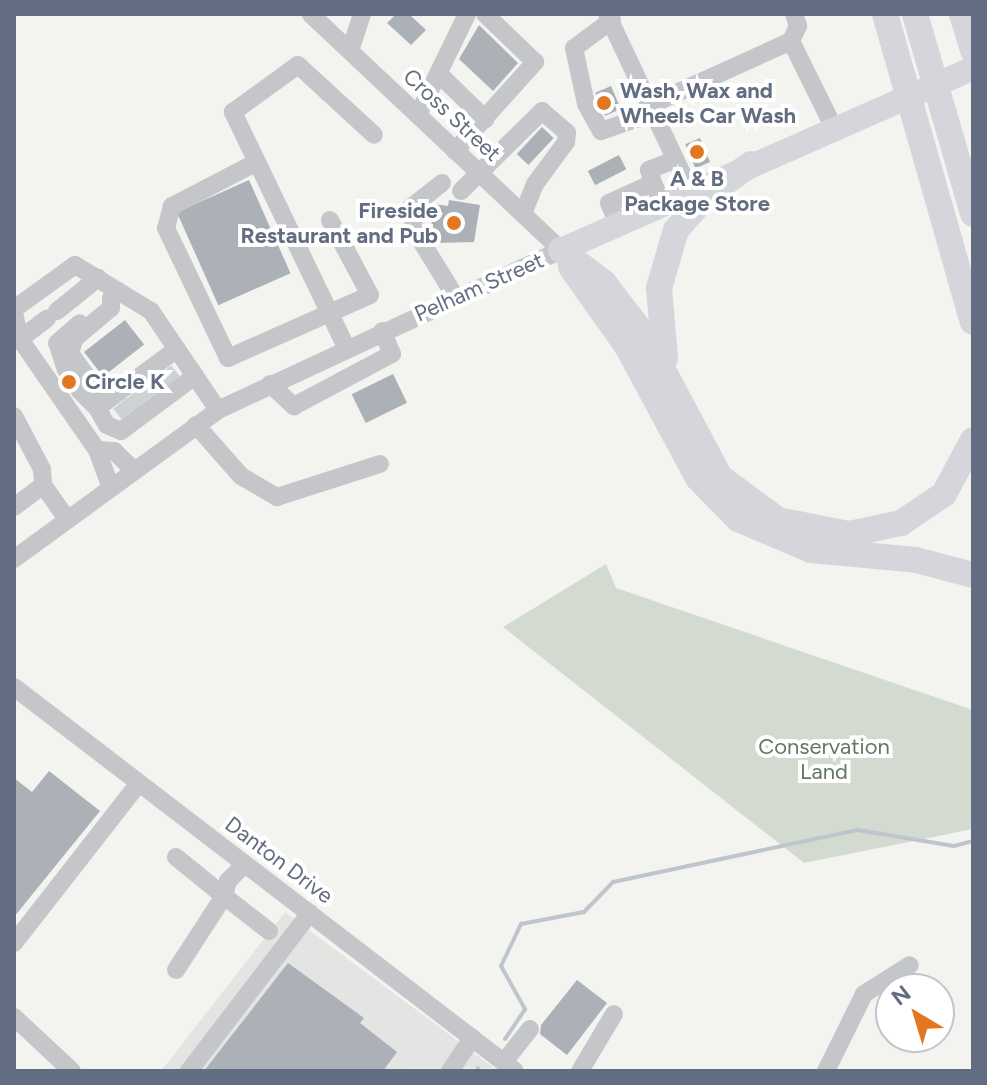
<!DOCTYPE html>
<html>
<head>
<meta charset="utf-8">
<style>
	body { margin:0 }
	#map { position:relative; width:987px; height:1085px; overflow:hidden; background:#f3f4ef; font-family:Figtree,sans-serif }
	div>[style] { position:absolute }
	.built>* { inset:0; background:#e4e4e3 }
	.green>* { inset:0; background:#d3dbd1 }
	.stream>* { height:4px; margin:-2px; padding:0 2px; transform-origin:2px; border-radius:2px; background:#bec5cc }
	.building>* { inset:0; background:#acb1b8; transform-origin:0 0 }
	.minor-tunnel>* { height:18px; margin-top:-9px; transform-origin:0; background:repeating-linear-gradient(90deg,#cfd2d4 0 18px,transparent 0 27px) }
	.minor>* { height:18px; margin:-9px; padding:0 9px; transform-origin:9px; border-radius:9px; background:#c4c6ca }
	.major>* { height:24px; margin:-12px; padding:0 12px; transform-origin:12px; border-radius:12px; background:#d4d6dc }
	.highway>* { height:26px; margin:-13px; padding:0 13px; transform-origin:13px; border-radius:13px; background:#d4d6dc }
	.dots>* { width:22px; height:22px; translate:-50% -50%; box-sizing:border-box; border:4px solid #fff; border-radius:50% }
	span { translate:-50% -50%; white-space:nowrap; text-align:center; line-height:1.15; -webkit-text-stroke:8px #fff; paint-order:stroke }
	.poi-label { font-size:22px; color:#636d81; font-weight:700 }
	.left { translate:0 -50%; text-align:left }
	.right { translate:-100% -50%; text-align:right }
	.street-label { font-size:22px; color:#636d81 }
	.park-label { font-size:22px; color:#617862 }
	.frame { position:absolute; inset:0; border:16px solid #636d81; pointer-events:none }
	.north { position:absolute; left:875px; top:973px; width:80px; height:80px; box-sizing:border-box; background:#fff; border:2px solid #c1c5cd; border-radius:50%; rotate:322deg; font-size:22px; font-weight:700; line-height:32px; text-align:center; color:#636d81 }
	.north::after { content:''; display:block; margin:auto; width:28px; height:36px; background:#e37720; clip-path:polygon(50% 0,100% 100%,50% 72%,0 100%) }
</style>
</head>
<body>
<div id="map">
	<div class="built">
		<i style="clip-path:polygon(285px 912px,494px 1068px,161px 1071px)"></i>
	</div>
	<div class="green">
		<i style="clip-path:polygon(606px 564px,616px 588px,973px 710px,973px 829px,804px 863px,503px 627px)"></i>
	</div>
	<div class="stream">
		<i style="left:505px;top:1039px;width:36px;rotate:-56deg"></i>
		<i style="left:525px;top:1009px;width:49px;rotate:-119.2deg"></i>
		<i style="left:501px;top:966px;width:47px;rotate:-64.5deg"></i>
		<i style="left:521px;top:924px;width:64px;rotate:-10.8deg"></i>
		<i style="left:584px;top:912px;width:42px;rotate:-46deg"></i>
		<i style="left:613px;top:882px;width:250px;rotate:-12deg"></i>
		<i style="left:858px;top:830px;width:97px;rotate:9.5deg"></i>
		<i style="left:954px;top:846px;width:20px;rotate:-15deg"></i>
		<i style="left:477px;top:1071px;width:3px;rotate:-72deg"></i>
	</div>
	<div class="building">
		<i style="clip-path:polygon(396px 14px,409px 14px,426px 30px,411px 45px,387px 23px)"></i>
		<i style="clip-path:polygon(479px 25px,518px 63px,493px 91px,459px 59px)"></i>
		<i style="left:611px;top:86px;width:25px;height:17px;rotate:67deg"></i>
		<i style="left:542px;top:127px;width:16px;height:37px;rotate:43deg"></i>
		<i style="left:700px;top:138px;width:26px;height:16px;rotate:67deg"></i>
		<i style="left:619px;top:155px;width:16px;height:35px;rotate:63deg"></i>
		<i style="left:249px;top:180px;width:102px;height:79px;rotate:66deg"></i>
		<i style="clip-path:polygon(449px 200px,480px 205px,474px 242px,436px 243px,430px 232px,435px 204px,448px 206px)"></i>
		<i style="left:125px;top:320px;width:31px;height:52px;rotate:52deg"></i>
		<i style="left:393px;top:374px;width:32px;height:46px;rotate:64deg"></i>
		<i style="clip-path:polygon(49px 771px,100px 811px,14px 917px,14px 778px,32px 792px)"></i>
		<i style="clip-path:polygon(288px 963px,364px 1018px,360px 1023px,397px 1052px,383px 1071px,204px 1071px)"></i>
		<i style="clip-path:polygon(577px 980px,607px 1003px,567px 1055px,540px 1034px,541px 1025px)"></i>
	</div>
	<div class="minor-tunnel">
		<i style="left:164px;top:371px;width:14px;rotate:51deg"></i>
		<i style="left:143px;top:386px;width:14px;rotate:56deg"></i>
		<i style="left:131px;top:395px;width:14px;rotate:51deg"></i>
		<i style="left:120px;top:403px;width:14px;rotate:51deg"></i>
	</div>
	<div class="minor">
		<i style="left:607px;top:14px;width:181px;rotate:64.8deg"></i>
		<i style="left:684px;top:178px;width:18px;rotate:96deg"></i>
		<i style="left:612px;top:20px;width:47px;rotate:143.6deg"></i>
		<i style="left:574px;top:48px;width:57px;rotate:77.9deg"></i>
		<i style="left:586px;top:104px;width:31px;rotate:61deg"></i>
		<i style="left:601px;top:131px;width:55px;rotate:-19.1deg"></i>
		<i style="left:791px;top:41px;width:17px;rotate:-65deg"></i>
		<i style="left:798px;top:26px;width:13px;rotate:-108deg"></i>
		<i style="left:350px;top:51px;width:39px;rotate:-72deg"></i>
		<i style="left:441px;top:76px;width:62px;rotate:44.3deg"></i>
		<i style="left:650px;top:105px;width:155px;rotate:-24.4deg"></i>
		<i style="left:791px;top:41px;width:95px;rotate:63.7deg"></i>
		<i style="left:418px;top:115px;width:112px;rotate:-64.1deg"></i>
		<i style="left:455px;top:151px;width:120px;rotate:-48deg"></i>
		<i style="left:535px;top:62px;width:69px;rotate:-136.2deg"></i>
		<i style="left:257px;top:162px;width:96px;rotate:152.6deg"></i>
		<i style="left:172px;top:206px;width:23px;rotate:105deg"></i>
		<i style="left:166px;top:228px;width:144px;rotate:64.5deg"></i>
		<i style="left:228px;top:358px;width:155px;rotate:-23.9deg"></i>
		<i style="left:370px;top:295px;width:85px;rotate:-118.1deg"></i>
		<i style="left:442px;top:183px;width:39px;rotate:142deg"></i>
		<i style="left:411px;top:207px;width:24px;rotate:81deg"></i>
		<i style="left:415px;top:231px;width:79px;rotate:58.5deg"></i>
		<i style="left:653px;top:183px;width:14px;rotate:-107deg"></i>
		<i style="left:649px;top:170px;width:27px;rotate:-22deg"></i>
		<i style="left:461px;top:191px;width:114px;rotate:-44.6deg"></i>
		<i style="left:542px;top:111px;width:33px;rotate:41deg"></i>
		<i style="left:567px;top:133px;width:9px;rotate:96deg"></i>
		<i style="left:566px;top:142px;width:52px;rotate:126.4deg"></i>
		<i style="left:535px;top:184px;width:32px;rotate:112deg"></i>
		<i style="left:618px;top:225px;width:24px;rotate:-112deg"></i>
		<i style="left:609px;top:203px;width:48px;rotate:-24.4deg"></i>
		<i style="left:653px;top:183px;width:23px;rotate:65deg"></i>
		<i style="left:14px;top:309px;width:75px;rotate:-35.8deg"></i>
		<i style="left:75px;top:265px;width:89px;rotate:31.2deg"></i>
		<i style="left:151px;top:311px;width:78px;rotate:55.9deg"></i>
		<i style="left:57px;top:311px;width:53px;rotate:-38.8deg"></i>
		<i style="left:14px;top:313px;width:27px;rotate:77deg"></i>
		<i style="left:20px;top:339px;width:135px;rotate:55.3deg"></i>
		<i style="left:97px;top:450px;width:40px;rotate:69.8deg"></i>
		<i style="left:20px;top:339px;width:34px;rotate:-37deg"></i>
		<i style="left:346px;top:347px;width:261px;rotate:-115.7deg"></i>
		<i style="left:233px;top:112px;width:80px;rotate:-35.9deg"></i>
		<i style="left:298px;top:65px;width:103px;rotate:42.6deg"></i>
		<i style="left:177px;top:349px;width:99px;rotate:143.6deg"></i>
		<i style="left:97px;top:408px;width:20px;rotate:60deg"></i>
		<i style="left:107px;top:425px;width:15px;rotate:23deg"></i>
		<i style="left:121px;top:431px;width:92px;rotate:-36.6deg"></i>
		<i style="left:195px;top:376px;width:41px;rotate:55.9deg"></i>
		<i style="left:66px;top:370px;width:28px;rotate:-108deg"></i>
		<i style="left:57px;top:343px;width:30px;rotate:-41deg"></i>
		<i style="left:270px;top:384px;width:33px;rotate:43deg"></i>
		<i style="left:294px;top:406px;width:111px;rotate:-28deg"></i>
		<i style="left:392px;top:354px;width:25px;rotate:-113deg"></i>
		<i style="left:79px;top:390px;width:25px;rotate:45deg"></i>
		<i style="left:105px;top:402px;width:60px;rotate:-125.5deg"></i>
		<i style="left:70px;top:353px;width:16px;rotate:-72deg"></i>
		<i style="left:75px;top:338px;width:47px;rotate:-39.8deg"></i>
		<i style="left:111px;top:308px;width:10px;rotate:-90deg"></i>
		<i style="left:14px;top:416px;width:60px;rotate:62.2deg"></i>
		<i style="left:42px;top:469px;width:16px;rotate:86deg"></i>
		<i style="left:43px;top:485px;width:42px;rotate:54.8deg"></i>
		<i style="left:196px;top:425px;width:68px;rotate:48.6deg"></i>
		<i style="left:241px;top:476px;width:42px;rotate:30.3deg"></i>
		<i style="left:277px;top:497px;width:108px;rotate:-17.8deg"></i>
		<i style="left:97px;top:450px;width:17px;rotate:3deg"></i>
		<i style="left:114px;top:451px;width:28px;rotate:44deg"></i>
		<i style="left:14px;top:507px;width:36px;rotate:-37deg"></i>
		<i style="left:14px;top:559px;width:253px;rotate:-36.1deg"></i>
		<i style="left:218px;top:410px;width:378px;rotate:-25deg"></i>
		<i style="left:561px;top:250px;width:344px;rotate:-136.7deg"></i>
		<i style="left:14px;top:687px;width:631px;rotate:37.47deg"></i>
		<i style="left:245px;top:864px;width:24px;rotate:135deg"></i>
		<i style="left:228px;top:881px;width:16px;rotate:105deg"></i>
		<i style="left:224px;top:896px;width:57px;rotate:37.9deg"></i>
		<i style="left:14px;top:943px;width:203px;rotate:-52deg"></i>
		<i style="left:176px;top:970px;width:88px;rotate:-57deg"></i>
		<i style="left:224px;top:896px;width:62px;rotate:-140.9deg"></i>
		<i style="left:14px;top:1017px;width:79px;rotate:43deg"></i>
		<i style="left:504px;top:1062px;width:42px;rotate:-51.8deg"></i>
		<i style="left:189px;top:1071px;width:199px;rotate:-52.6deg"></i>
		<i style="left:450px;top:1071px;width:40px;rotate:-56deg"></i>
		<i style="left:580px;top:1071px;width:66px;rotate:-59.2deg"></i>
		<i style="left:826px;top:1071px;width:86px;rotate:-63.7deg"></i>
		<i style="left:864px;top:994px;width:54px;rotate:-32.2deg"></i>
	</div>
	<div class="major">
		<i style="left:561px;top:250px;width:450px;rotate:-23.8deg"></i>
	</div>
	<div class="highway">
		<i style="left:885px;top:14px;width:320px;rotate:74.1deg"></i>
		<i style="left:915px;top:14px;width:208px;rotate:73.8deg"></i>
		<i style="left:962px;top:14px;width:39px;rotate:73deg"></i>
		<i style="left:561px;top:250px;width:54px;rotate:37.5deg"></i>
		<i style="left:604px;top:283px;width:69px;rotate:52.6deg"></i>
		<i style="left:646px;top:338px;width:157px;rotate:62deg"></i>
		<i style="left:720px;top:477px;width:72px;rotate:36.6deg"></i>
		<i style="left:778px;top:520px;width:72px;rotate:11.2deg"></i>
		<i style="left:849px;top:534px;width:53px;rotate:-11.9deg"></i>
		<i style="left:901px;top:523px;width:52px;rotate:-34deg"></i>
		<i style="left:944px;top:494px;width:61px;rotate:-61.8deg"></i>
		<i style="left:571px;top:267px;width:97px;rotate:54.7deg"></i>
		<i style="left:627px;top:346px;width:150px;rotate:61.7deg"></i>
		<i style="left:698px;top:478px;width:57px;rotate:45.7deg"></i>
		<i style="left:738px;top:519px;width:79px;rotate:23deg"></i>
		<i style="left:811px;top:550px;width:105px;rotate:5.4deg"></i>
		<i style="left:916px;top:560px;width:59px;rotate:14.7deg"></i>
		<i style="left:665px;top:358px;width:70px;rotate:-94.9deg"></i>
		<i style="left:659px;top:288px;width:60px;rotate:-73.7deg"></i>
		<i style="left:676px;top:230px;width:45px;rotate:-48.6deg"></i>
		<i style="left:706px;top:196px;width:55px;rotate:-35.4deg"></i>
	</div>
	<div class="dots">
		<i style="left:604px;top:103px;background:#e37720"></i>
		<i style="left:697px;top:152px;background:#e37720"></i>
		<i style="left:454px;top:223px;background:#e37720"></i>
		<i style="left:69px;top:382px;background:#e37720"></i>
	</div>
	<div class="poi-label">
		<span class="left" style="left:620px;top:103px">Wash, Wax and<br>Wheels Car Wash</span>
		<span style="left:697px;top:191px">A &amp; B<br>Package Store</span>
		<span class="right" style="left:438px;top:223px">Fireside<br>Restaurant and Pub</span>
		<span class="left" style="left:85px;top:382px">Circle K</span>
	</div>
	<div class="street-label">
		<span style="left:452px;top:115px;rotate:43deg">Cross Street</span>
		<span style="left:479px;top:287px;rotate:-24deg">Pelham Street</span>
		<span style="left:279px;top:860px;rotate:37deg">Danton Drive</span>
	</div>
	<div class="park-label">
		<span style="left:824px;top:759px">Conservation<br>Land</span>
	</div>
	<div class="frame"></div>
	<div class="north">N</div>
</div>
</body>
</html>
